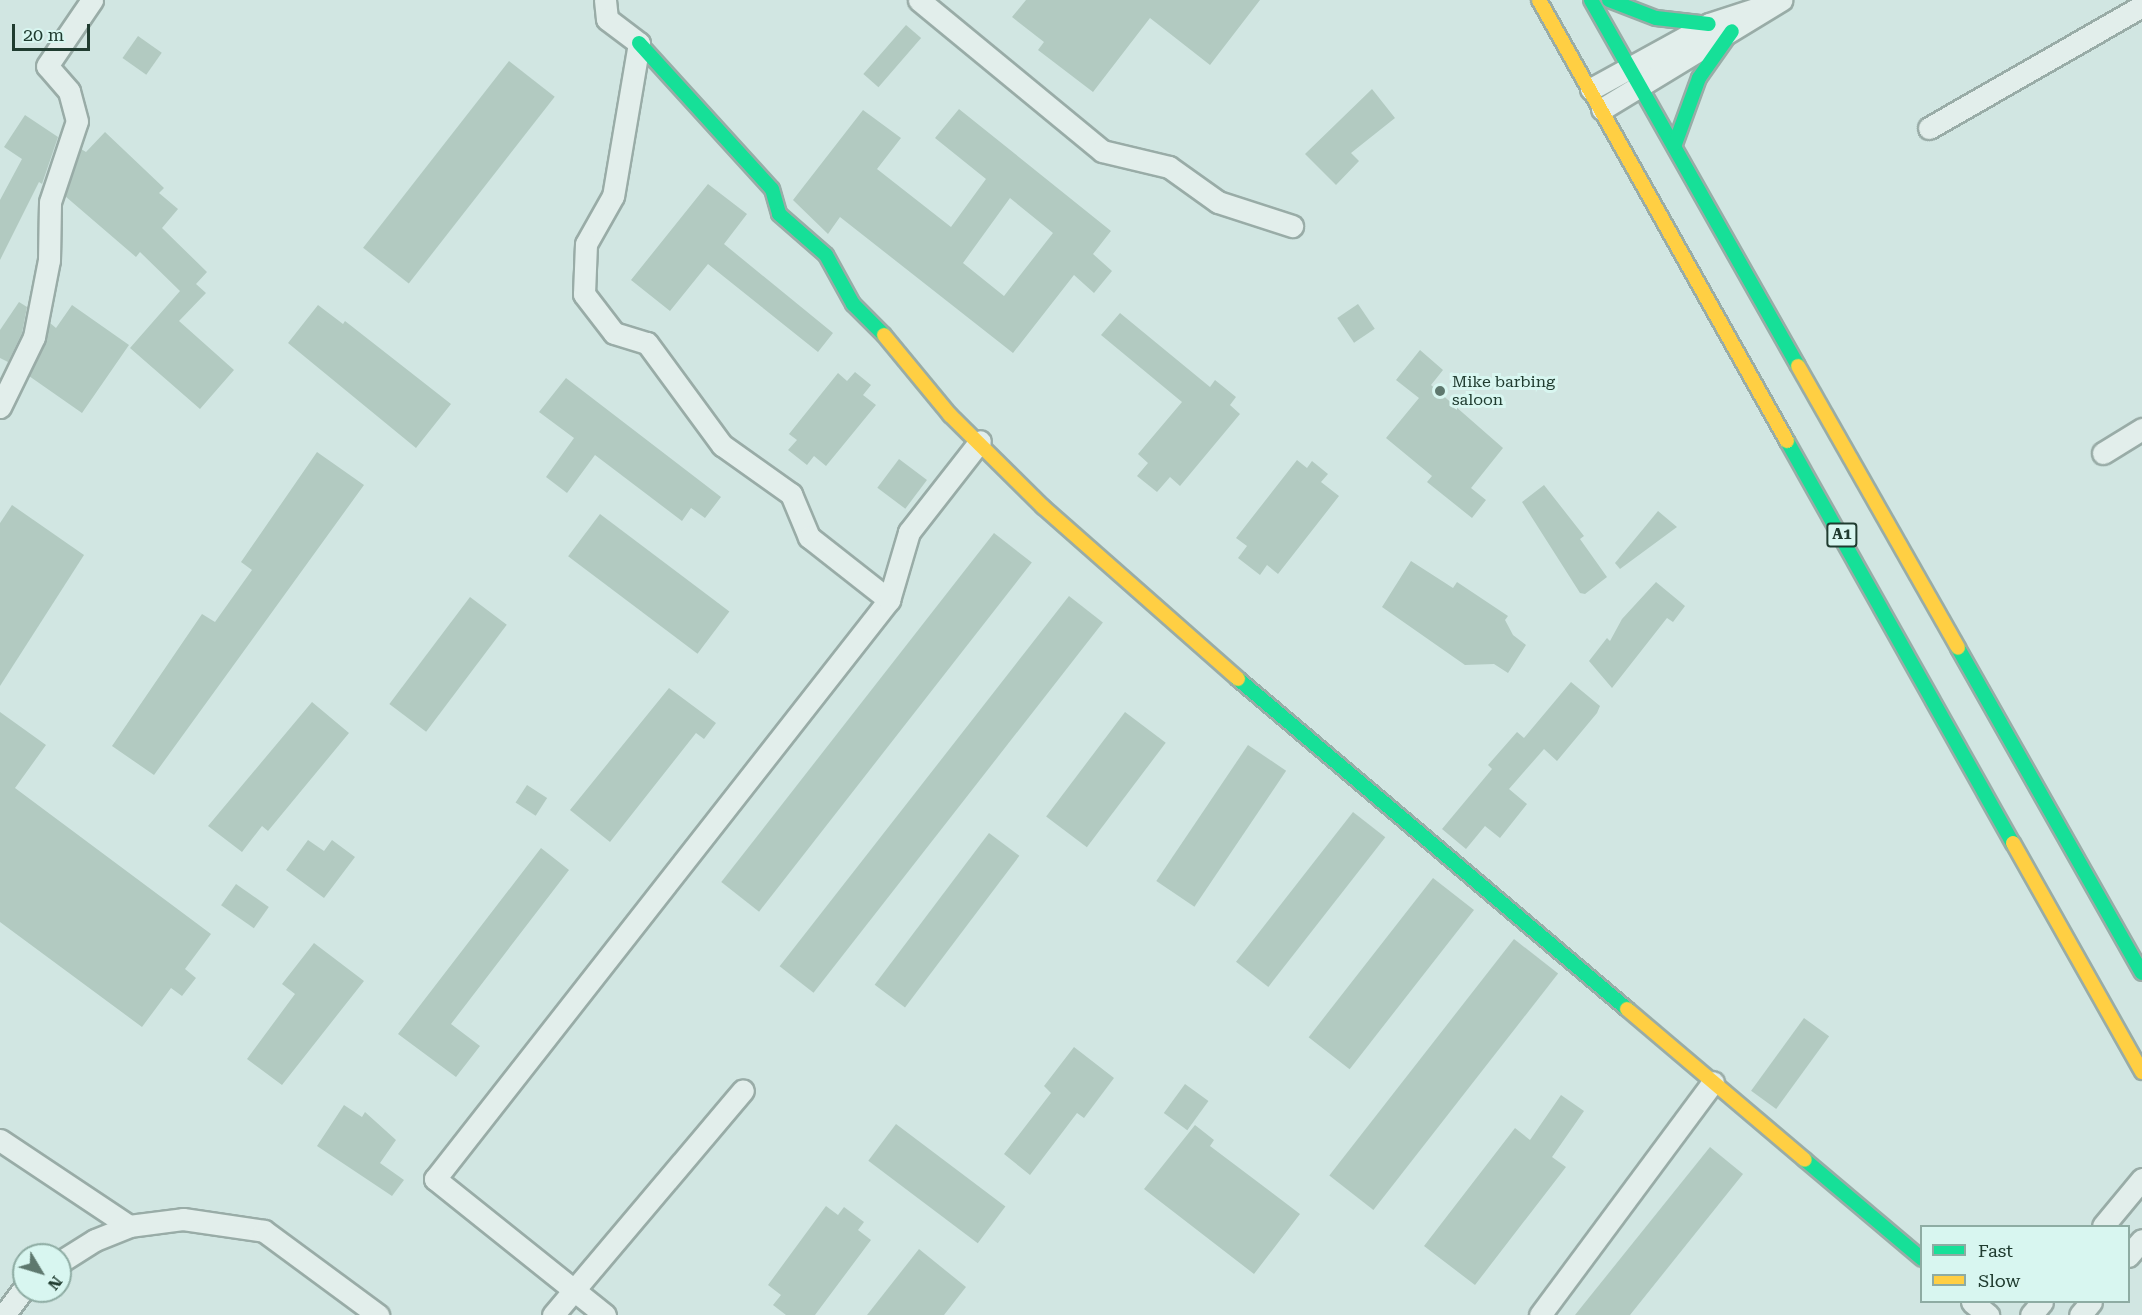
<!DOCTYPE html>
<html>
<head>
<meta charset="utf-8">
<style>
	body { margin:0 }
	#map { position:relative; width:2142px; height:1315px; overflow:hidden; background:#d1e6e2; font-family:"Roboto Serif",serif }
	div>[style] { position:absolute }
	.building>* { inset:0; background:#b2cac1; transform-origin:0 0 }
	.roads { filter:drop-shadow(2px 0 #99aca7) drop-shadow(-2px 0 #99aca7) drop-shadow(0 2px #99aca7) drop-shadow(0 -2px #99aca7) }
	.street>* { height:21px; margin:-10.5px; padding:0 10.5px; transform-origin:10.5px; border-radius:10.5px; background:#e2eeeb }
	.fast>* { height:14px; margin:-7px; padding:0 7px; transform-origin:7px; border-radius:7px; background:#16e098 }
	.slow>* { height:14px; margin:-7px; padding:0 7px; transform-origin:7px; border-radius:7px; background:#ffcf43 }
	.dots>* { width:16px; height:16px; translate:-50% -50%; box-sizing:border-box; border:3px solid #d8f6f0; border-radius:50% }
	span { translate:-50% -50%; white-space:nowrap; text-align:center; line-height:1.15; -webkit-text-stroke:6px #d8f6f0; paint-order:stroke }
	.shield-label span { padding:2px 4px; background:#d8f6f0; border:2px solid; border-radius:4px; -webkit-text-stroke-width:0 }
	.shield-label { font-size:15px; color:#203c30; font-weight:700 }
	.poi-label { font-size:16px; color:#203c30 }
	.left { translate:0 -50%; text-align:left }
	.legend { position:absolute; left:1920px; top:1225px; width:210px; height:78px; box-sizing:border-box; background:#d8f6f0; border:2px solid #8eaca3; margin:0; padding:8px 10px; list-style:none; font-size:18px; color:#203c30 }
	.legend li { display:flex; align-items:center; gap:12px; height:30px }
	.legend b { width:30px; border:2px solid #8eaca3 }
	.north { position:absolute; left:12px; top:1243px; width:60px; height:60px; box-sizing:border-box; background:#d8f6f0; border:2px solid #8eaca3; border-radius:50%; rotate:128deg; font-size:16px; font-weight:700; line-height:24px; text-align:center; color:#203c30 }
	.north::after { content:''; display:block; margin:auto; width:21px; height:27px; background:#5e786e; clip-path:polygon(50% 0,100% 100%,50% 72%,0 100%) }
	.scale { position:absolute; left:12px; top:24px; width:78px; height:27px; box-sizing:border-box; border:3px solid #203c30; border-top:0; padding-left:8px; font-size:18px; line-height:21px; white-space:nowrap; color:#203c30; -webkit-text-stroke:4px #d8f6f0; paint-order:stroke }
</style>
</head>
<body>
<div id="map">
	<div class="building">
		<i style="clip-path:polygon(1026px 0,1260px 0,1210px 65px,1150px 18px,1093px 92px,1038px 50px,1044px 42px,1012px 17px)"></i>
		<i style="left:906px;top:25px;width:20px;height:65px;rotate:41deg"></i>
		<i style="left:138px;top:36px;width:29px;height:27px;rotate:35deg"></i>
		<i style="left:509px;top:61px;width:58px;height:237px;rotate:38deg"></i>
		<i style="clip-path:polygon(1372px 89px,1395px 118px,1351px 153px,1359px 161px,1336px 185px,1305px 154px)"></i>
		<i style="clip-path:polygon(evenodd,959px 109px,1111px 231px,1093px 254px,1112px 271px,1094px 293px,1074px 275px,1013px 353px,840px 217px,828px 234px,793px 200px,863px 110px,901px 138px,877px 169px,951px 227px,986px 179px,935px 138px,959px 109px,1010px 198px,1053px 233px,1004px 296px,963px 263px,1010px 198px)"></i>
		<i style="clip-path:polygon(25px 115px,58px 137px,42px 184px,39px 182px,0 260px,0 200px,22px 159px,4px 147px)"></i>
		<i style="clip-path:polygon(105px 132px,164px 188px,159px 193px,178px 209px,162px 228px,207px 272px,196px 284px,206px 293px,179px 321px,234px 370px,200px 409px,130px 348px,180px 291px,140px 252px,136px 257px,65px 196px,81px 149px,86px 152px)"></i>
		<i style="clip-path:polygon(708px 184px,747px 214px,724px 244px,833px 333px,818px 352px,708px 264px,670px 311px,631px 280px)"></i>
		<i style="clip-path:polygon(19px 302px,27px 307px,22px 333px,8px 362px,0 358px,0 330px)"></i>
		<i style="left:1358px;top:304px;width:30px;height:25px;rotate:56deg"></i>
		<i style="clip-path:polygon(72px 305px,129px 345px,82px 413px,29px 376px,46px 342px,50px 323px,56px 328px)"></i>
		<i style="clip-path:polygon(318px 305px,343px 324px,345px 321px,451px 404px,416px 448px,288px 343px)"></i>
		<i style="clip-path:polygon(1120px 313px,1210px 387px,1215px 380px,1236px 397px,1230px 405px,1240px 414px,1180px 486px,1170px 477px,1157px 492px,1137px 476px,1148px 463px,1138px 454px,1182px 402px,1101px 335px)"></i>
		<i style="clip-path:polygon(1420px 350px,1443px 370px,1431px 385px,1503px 448px,1471px 488px,1486px 500px,1472px 518px,1427px 482px,1432px 476px,1386px 438px,1419px 398px,1396px 380px)"></i>
		<i style="clip-path:polygon(855px 372px,871px 385px,863px 395px,876px 405px,826px 466px,814px 456px,807px 465px,788px 450px,797px 440px,789px 434px,838px 373px,847px 381px)"></i>
		<i style="clip-path:polygon(566px 378px,721px 497px,705px 518px,691px 508px,682px 521px,595px 455px,567px 493px,546px 477px,574px 438px,539px 412px)"></i>
		<i style="clip-path:polygon(317px 452px,364px 485px,154px 775px,112px 746px,202px 614px,215px 622px,252px 570px,241px 562px)"></i>
		<i style="left:899px;top:459px;width:35px;height:36px;rotate:37deg"></i>
		<i style="clip-path:polygon(1297px 460px,1307px 468px,1312px 461px,1328px 474px,1321px 482px,1339px 496px,1278px 574px,1267px 565px,1260px 575px,1238px 558px,1247px 546px,1236px 538px)"></i>
		<i style="clip-path:polygon(1544px 485px,1584px 536px,1580px 539px,1607px 577px,1585px 594px,1580px 593px,1522px 502px)"></i>
		<i style="clip-path:polygon(12px 505px,84px 555px,0 686px,0 523px)"></i>
		<i style="clip-path:polygon(1658px 511px,1677px 527px,1620px 569px,1615px 563px)"></i>
		<i style="left:600px;top:514px;width:162px;height:53px;rotate:37deg"></i>
		<i style="left:994px;top:533px;width:48px;height:443px;rotate:38deg"></i>
		<i style="clip-path:polygon(1411px 561px,1453px 588px,1457px 582px,1508px 616px,1505px 620px,1513px 635px,1526px 645px,1508px 673px,1494px 664px,1465px 665px,1382px 607px)"></i>
		<i style="clip-path:polygon(1656px 582px,1685px 606px,1673px 622px,1667px 618px,1612px 688px,1589px 661px,1607px 638px,1610px 641px,1622px 619px)"></i>
		<i style="left:1069px;top:596px;width:43px;height:470px;rotate:38deg"></i>
		<i style="left:470px;top:597px;width:46px;height:134px;rotate:37deg"></i>
		<i style="clip-path:polygon(1571px 682px,1600px 706px,1597px 713px,1557px 761px,1544px 749px,1509px 789px,1527px 804px,1500px 838px,1485px 826px,1466px 849px,1442px 829px,1492px 769px,1488px 765px,1517px 732px,1524px 738px)"></i>
		<i style="clip-path:polygon(669px 688px,716px 723px,704px 739px,696px 733px,610px 842px,570px 810px)"></i>
		<i style="clip-path:polygon(312px 702px,349px 733px,268px 831px,262px 826px,242px 852px,208px 826px)"></i>
		<i style="clip-path:polygon(0 712px,46px 745px,15px 788px,211px 934px,185px 969px,196px 978px,182px 996px,171px 988px,142px 1027px,0 922px)"></i>
		<i style="left:1125px;top:712px;width:51px;height:131px;rotate:37deg"></i>
		<i style="left:1248px;top:745px;width:46px;height:164px;rotate:34deg"></i>
		<i style="left:527px;top:785px;width:24px;height:21px;rotate:33deg"></i>
		<i style="left:1353px;top:812px;width:41px;height:190px;rotate:38deg"></i>
		<i style="left:989px;top:833px;width:38px;height:190px;rotate:37deg"></i>
		<i style="clip-path:polygon(308px 840px,324px 851px,332px 840px,355px 857px,324px 898px,286px 870px)"></i>
		<i style="clip-path:polygon(541px 848px,569px 870px,451px 1024px,480px 1046px,456px 1077px,398px 1034px)"></i>
		<i style="left:1433px;top:878px;width:52px;height:202px;rotate:38deg"></i>
		<i style="left:236px;top:884px;width:40px;height:26px;rotate:35deg"></i>
		<i style="left:1514px;top:939px;width:56px;height:300px;rotate:38deg"></i>
		<i style="clip-path:polygon(314px 943px,364px 981px,282px 1085px,247px 1059px,295px 994px,282px 984px)"></i>
		<i style="left:1804px;top:1018px;width:31px;height:90px;rotate:36deg"></i>
		<i style="clip-path:polygon(1074px 1047px,1114px 1078px,1084px 1118px,1077px 1113px,1030px 1175px,1004px 1154px,1051px 1093px,1044px 1086px)"></i>
		<i style="left:1185px;top:1084px;width:29px;height:36px;rotate:36deg"></i>
		<i style="clip-path:polygon(1561px 1095px,1584px 1111px,1552px 1157px,1566px 1167px,1475px 1285px,1424px 1246px,1515px 1128px,1530px 1140px)"></i>
		<i style="clip-path:polygon(344px 1105px,362px 1117px,365px 1112px,396px 1140px,380px 1163px,404px 1180px,392px 1196px,317px 1146px)"></i>
		<i style="left:896px;top:1124px;width:137px;height:46px;rotate:37deg"></i>
		<i style="clip-path:polygon(1195px 1125px,1214px 1140px,1210px 1146px,1300px 1214px,1254px 1274px,1144px 1189px)"></i>
		<i style="clip-path:polygon(1710px 1147px,1743px 1174px,1630px 1315px,1575px 1315px)"></i>
		<i style="clip-path:polygon(826px 1206px,838px 1215px,844px 1207px,864px 1222px,858px 1230px,871px 1240px,815px 1315px,786px 1315px,773px 1305px,781px 1295px,768px 1285px)"></i>
		<i style="clip-path:polygon(919px 1249px,966px 1287px,944px 1315px,867px 1315px)"></i>
	</div>
	<div class="roads">
		<div class="street">
			<i style="left:605px;top:0;width:19px;rotate:84deg"></i>
			<i style="left:607px;top:19px;width:40px;rotate:37deg"></i>
			<i style="left:639px;top:43px;width:155px;rotate:99.6deg"></i>
			<i style="left:613px;top:196px;width:55px;rotate:119.4deg"></i>
			<i style="left:586px;top:244px;width:50px;rotate:92.3deg"></i>
			<i style="left:584px;top:294px;width:49px;rotate:52.4deg"></i>
			<i style="left:614px;top:333px;width:34px;rotate:17deg"></i>
			<i style="left:647px;top:343px;width:127px;rotate:53.7deg"></i>
			<i style="left:722px;top:445px;width:85px;rotate:35.4deg"></i>
			<i style="left:791px;top:494px;width:47px;rotate:67.3deg"></i>
			<i style="left:809px;top:537px;width:102px;rotate:38.2deg"></i>
			<i style="left:919px;top:0;width:237px;rotate:39.5deg"></i>
			<i style="left:1102px;top:151px;width:69px;rotate:13.4deg"></i>
			<i style="left:1169px;top:167px;width:60px;rotate:35.5deg"></i>
			<i style="left:1218px;top:202px;width:78px;rotate:18deg"></i>
			<i style="left:1591px;top:89px;width:135px;rotate:-28.8deg"></i>
			<i style="left:1709px;top:24px;width:55px;rotate:-18.1deg"></i>
			<i style="left:1602px;top:109px;width:210px;rotate:-31.3deg"></i>
			<i style="left:1929px;top:128px;width:245px;rotate:-29.8deg"></i>
			<i style="left:0;top:407px;width:78px;rotate:-64.1deg"></i>
			<i style="left:34px;top:337px;width:78px;rotate:-79deg"></i>
			<i style="left:49px;top:260px;width:58px;rotate:-89deg"></i>
			<i style="left:50px;top:202px;width:85px;rotate:-71.6deg"></i>
			<i style="left:77px;top:121px;width:31px;rotate:-105deg"></i>
			<i style="left:69px;top:91px;width:33px;rotate:-131deg"></i>
			<i style="left:47px;top:66px;width:80px;rotate:-55.7deg"></i>
			<i style="left:2103px;top:453px;width:46px;rotate:-31.6deg"></i>
			<i style="left:0;top:1140px;width:155px;rotate:33.7deg"></i>
			<i style="left:2103px;top:1226px;width:61px;rotate:-50.3deg"></i>
			<i style="left:2128px;top:1256px;width:21px;rotate:-49deg"></i>
			<i style="left:60px;top:1262px;width:41px;rotate:-32.2deg"></i>
			<i style="left:95px;top:1240px;width:37px;rotate:-22deg"></i>
			<i style="left:129px;top:1226px;width:54px;rotate:-7.4deg"></i>
			<i style="left:183px;top:1219px;width:82px;rotate:8.4deg"></i>
			<i style="left:264px;top:1231px;width:142px;rotate:36.4deg"></i>
			<i style="left:1972px;top:1302px;width:21px;rotate:39deg"></i>
			<i style="left:4px;top:1315px;width:34px;rotate:-53deg"></i>
			<i style="left:553px;top:1315px;width:294px;rotate:-49.8deg"></i>
			<i style="left:605px;top:1315px;width:218px;rotate:-141.3deg"></i>
			<i style="left:435px;top:1179px;width:736px;rotate:-51.9deg"></i>
			<i style="left:889px;top:600px;width:71px;rotate:-73.6deg"></i>
			<i style="left:909px;top:532px;width:115px;rotate:-52deg"></i>
			<i style="left:1540px;top:1315px;width:290px;rotate:-53.4deg"></i>
			<i style="left:2031px;top:1315px;width:17px;rotate:-50deg"></i>
			<i style="left:2080px;top:1315px;width:17px;rotate:-50deg"></i>
		</div>
		<div class="fast">
			<i style="left:1591px;top:0;width:420px;rotate:60.5deg"></i>
			<i style="left:1609px;top:0;width:50px;rotate:21deg"></i>
			<i style="left:1656px;top:18px;width:53px;rotate:6.5deg"></i>
			<i style="left:639px;top:43px;width:197px;rotate:47.7deg"></i>
			<i style="left:772px;top:189px;width:26px;rotate:74deg"></i>
			<i style="left:779px;top:214px;width:62px;rotate:41.1deg"></i>
			<i style="left:826px;top:255px;width:56px;rotate:61.1deg"></i>
			<i style="left:853px;top:304px;width:44px;rotate:45deg"></i>
			<i style="left:1675px;top:144px;width:70px;rotate:-70deg"></i>
			<i style="left:1699px;top:78px;width:57px;rotate:-54.9deg"></i>
			<i style="left:1787px;top:441px;width:461px;rotate:60.7deg"></i>
			<i style="left:1958px;top:648px;width:373px;rotate:60.5deg"></i>
			<i style="left:1238px;top:679px;width:510px;rotate:40.31deg"></i>
			<i style="left:1805px;top:1160px;width:153px;rotate:40.2deg"></i>
		</div>
		<div class="slow">
			<i style="left:1539px;top:0;width:506px;rotate:60.65deg"></i>
			<i style="left:884px;top:335px;width:104px;rotate:50.5deg"></i>
			<i style="left:950px;top:415px;width:131px;rotate:44.7deg"></i>
			<i style="left:1043px;top:507px;width:260px;rotate:41.4deg"></i>
			<i style="left:1798px;top:366px;width:324px;rotate:60.4deg"></i>
			<i style="left:2013px;top:843px;width:263px;rotate:60.6deg"></i>
			<i style="left:1627px;top:1009px;width:233px;rotate:40.3deg"></i>
		</div>
	</div>
	<div class="dots">
		<i style="left:1440px;top:391px;background:#5e786e"></i>
	</div>
	<div class="shield-label">
		<span style="left:1842px;top:535px">A1</span>
	</div>
	<div class="poi-label">
		<span class="left" style="left:1452px;top:391px">Mike barbing<br>saloon</span>
	</div>
	<ul class="legend">
	<li><b style="height:8px;background:#16e098"></b>Fast</li>
	<li><b style="height:8px;background:#ffcf43"></b>Slow</li>
	</ul>
	<div class="north">N</div>
	<div class="scale">20 m</div>
</div>
</body>
</html>
